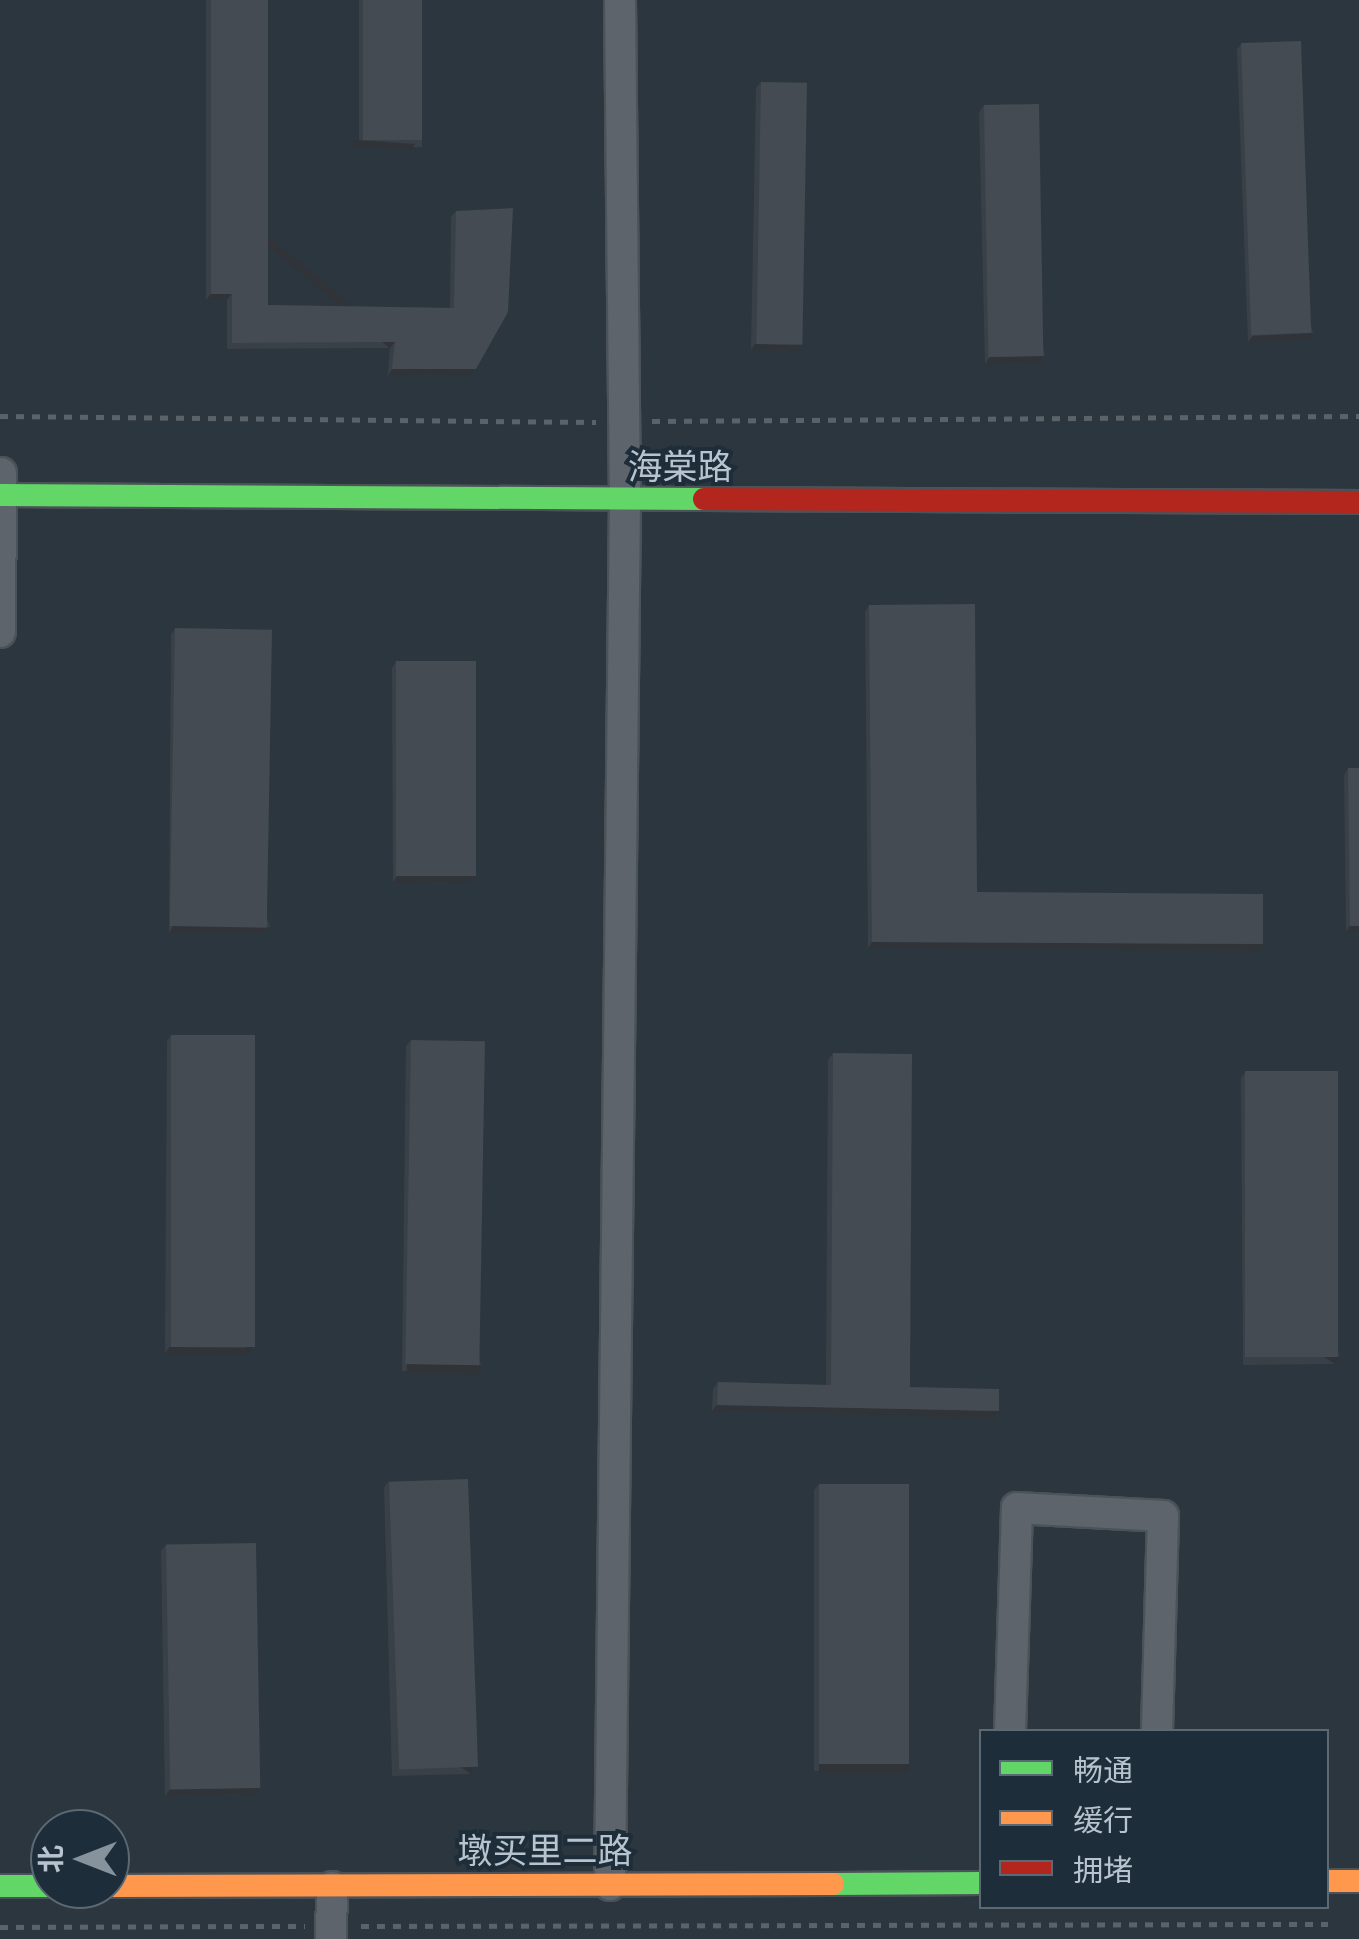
<!DOCTYPE html>
<html>
<head>
<meta charset="utf-8">
<style>
	body { margin:0 }
	#map { position:relative; width:1359px; height:1939px; overflow:hidden; background:#2c363e; font-family:"Fira Sans Condensed","Noto Sans SC",sans-serif }
	div>[style] { position:absolute }
	.path>* { height:5px; margin-top:-2.5px; transform-origin:0; background:repeating-linear-gradient(90deg,#5b6368 0 8px,transparent 0 16px) }
	.roads { filter:drop-shadow(2px 0 #4b5258) drop-shadow(-2px 0 #4b5258) drop-shadow(0 2px #4b5258) drop-shadow(0 -2px #4b5258) }
	.street>* { height:30px; margin:-15px; padding:0 15px; transform-origin:15px; border-radius:15px; background:#5d646b }
	.fast>* { height:22px; margin:-11px; padding:0 11px; transform-origin:11px; border-radius:11px; background:#63d668 }
	.slow>* { height:22px; margin:-11px; padding:0 11px; transform-origin:11px; border-radius:11px; background:#ff974d }
	.jam>* { height:22px; margin:-11px; padding:0 11px; transform-origin:11px; border-radius:11px; background:#b3261e }
	.wall>* { inset:0; background:#3a4047; transform-origin:0 0 }
	.shaded-wall>* { inset:0; background:#303439; transform-origin:0 0 }
	.building>* { inset:0; background:#444b52; transform-origin:0 0 }
	span { translate:-50% -50%; white-space:nowrap; text-align:center; line-height:1.15; -webkit-text-stroke:8px #1e2d3a; paint-order:stroke }
	.street-label { font-size:35px; color:#b7c3ce }
	.legend { position:absolute; left:979px; top:1729px; width:350px; height:180px; box-sizing:border-box; background:#1e2d3a; border:2px solid #5b6975; margin:0; padding:12px 18px; list-style:none; font-size:30px; color:#b7c3ce }
	.legend li { display:flex; align-items:center; gap:20px; height:50px }
	.legend b { width:50px; border:2px solid #5b6975 }
	.north { position:absolute; left:30px; top:1809px; width:100px; height:100px; box-sizing:border-box; background:#1e2d3a; border:2px solid #5b6975; border-radius:50%; rotate:270deg; font-size:28px; font-weight:700; line-height:40px; text-align:center; color:#b7c3ce }
	.north::after { content:''; display:block; margin:auto; width:35px; height:45px; background:#86929c; clip-path:polygon(50% 0,100% 100%,50% 72%,0 100%) }
</style>
</head>
<body>
<div id="map">
	<div class="path">
		<i style="left:0;top:416px;width:596px;rotate:0.58deg"></i>
		<i style="left:652px;top:421px;width:707px;rotate:-0.41deg"></i>
		<i style="left:361px;top:1926px;width:967px;rotate:-0.12deg"></i>
		<i style="left:0;top:1927px;width:305px;rotate:-0.2deg"></i>
	</div>
	<div class="roads">
		<div class="street">
			<i style="left:0;top:632px;width:159px;rotate:-89.6deg"></i>
			<i style="left:1010px;top:1732px;width:224px;rotate:-88.2deg"></i>
			<i style="left:1017px;top:1508px;width:146px;rotate:3.1deg"></i>
			<i style="left:1163px;top:1516px;width:216px;rotate:91.6deg"></i>
			<i style="left:610px;top:1885px;width:1383px;rotate:-89.38deg"></i>
			<i style="left:625px;top:502px;width:502px;rotate:-90.57deg"></i>
			<i style="left:331px;top:1939px;width:52px;rotate:-88.9deg"></i>
		</div>
		<div class="fast">
			<i style="left:0;top:495px;width:704px;rotate:0.33deg"></i>
			<i style="left:833px;top:1884px;width:149px;rotate:-0.4deg"></i>
			<i style="left:0;top:1886px;width:50px"></i>
		</div>
		<div class="slow">
			<i style="left:1326px;top:1881px;width:33px"></i>
			<i style="left:110px;top:1886px;width:723px;rotate:-0.16deg"></i>
		</div>
		<div class="jam">
			<i style="left:704px;top:499px;width:655px;rotate:0.26deg"></i>
		</div>
	</div>
	<div class="wall">
		<i style="clip-path:polygon(206px 0,268px 0,268px 305px,450px 308px,451px 217px,456px 211px,476px 369px,471px 375px,388px 376px,390px 348px,227px 349px,227px 300px,206px 300px)"></i>
		<i style="left:359px;top:0;width:63px;height:147px"></i>
		<i style="clip-path:polygon(1241px 44px,1313px 333px,1309px 340px,1248px 342px,1237px 50px)"></i>
		<i style="clip-path:polygon(761px 82px,796px 351px,751px 350px,756px 88px)"></i>
		<i style="clip-path:polygon(984px 105px,1045px 356px,1040px 363px,985px 364px,979px 112px)"></i>
		<i style="clip-path:polygon(869px 605px,977px 892px,1263px 944px,1258px 951px,868px 948px,865px 612px)"></i>
		<i style="clip-path:polygon(175px 628px,270px 927px,265px 933px,169px 933px,171px 635px)"></i>
		<i style="clip-path:polygon(396px 662px,472px 882px,393px 883px,392px 668px)"></i>
		<i style="clip-path:polygon(1348px 768px,1359px 768px,1359px 932px,1346px 932px,1344px 775px)"></i>
		<i style="clip-path:polygon(171px 1035px,248px 1354px,165px 1354px,167px 1041px)"></i>
		<i style="clip-path:polygon(411px 1040px,481px 1365px,477px 1372px,402px 1371px,406px 1046px)"></i>
		<i style="clip-path:polygon(833px 1053px,910px 1387px,999px 1411px,994px 1418px,712px 1411px,713px 1389px,718px 1382px,826px 1385px,828px 1060px)"></i>
		<i style="clip-path:polygon(1245px 1072px,1340px 1357px,1335px 1364px,1243px 1365px,1241px 1078px)"></i>
		<i style="clip-path:polygon(389px 1481px,471px 1774px,392px 1776px,384px 1487px)"></i>
		<i style="clip-path:polygon(819px 1484px,909px 1764px,904px 1771px,814px 1771px,814px 1490px)"></i>
		<i style="clip-path:polygon(166px 1545px,256px 1794px,165px 1796px,161px 1551px)"></i>
	</div>
	<div class="shaded-wall">
		<i style="clip-path:polygon(356px 140px,415px 144px,411px 150px,351px 147px)"></i>
		<i style="clip-path:polygon(211px 294px,232px 294px,227px 300px,206px 300px)"></i>
		<i style="clip-path:polygon(1313px 333px,1309px 340px,1248px 342px,1253px 336px)"></i>
		<i style="left:395px;top:342px;width:8px;height:163px;rotate:130deg"></i>
		<i style="clip-path:polygon(755px 344px,801px 345px,796px 351px,751px 350px)"></i>
		<i style="clip-path:polygon(1045px 356px,1040px 363px,985px 364px,990px 357px)"></i>
		<i style="clip-path:polygon(392px 369px,476px 369px,471px 375px,388px 376px)"></i>
		<i style="clip-path:polygon(397px 876px,476px 876px,472px 882px,393px 883px)"></i>
		<i style="clip-path:polygon(173px 926px,270px 927px,265px 933px,169px 933px)"></i>
		<i style="clip-path:polygon(1350px 926px,1359px 926px,1359px 932px,1346px 932px)"></i>
		<i style="clip-path:polygon(872px 942px,1263px 944px,1258px 951px,868px 948px)"></i>
		<i style="clip-path:polygon(169px 1347px,253px 1348px,248px 1354px,165px 1354px)"></i>
		<i style="left:1340px;top:1357px;width:9px;height:93px;rotate:126deg"></i>
		<i style="left:407px;top:1364px;width:74px;height:9px;rotate:1deg"></i>
		<i style="clip-path:polygon(717px 1405px,999px 1411px,994px 1418px,712px 1411px)"></i>
		<i style="left:819px;top:1764px;width:90px;height:9px"></i>
		<i style="left:476px;top:1767px;width:9px;height:80px;rotate:126deg"></i>
		<i style="clip-path:polygon(260px 1788px,256px 1794px,165px 1796px,170px 1789px)"></i>
	</div>
	<div class="building">
		<i style="clip-path:polygon(211px 0,268px 0,268px 305px,454px 308px,456px 211px,513px 208px,508px 312px,476px 369px,392px 369px,395px 342px,232px 343px,232px 294px,211px 294px)"></i>
		<i style="left:363px;top:0;width:59px;height:140px"></i>
		<i style="left:1301px;top:41px;width:292px;height:60px;rotate:88deg"></i>
		<i style="left:761px;top:82px;width:46px;height:262px;rotate:1deg"></i>
		<i style="left:1039px;top:104px;width:252px;height:55px;rotate:89deg"></i>
		<i style="clip-path:polygon(975px 604px,977px 892px,1263px 894px,1263px 944px,872px 942px,869px 605px)"></i>
		<i style="left:175px;top:628px;width:97px;height:298px;rotate:1deg"></i>
		<i style="left:476px;top:661px;width:215px;height:80px;rotate:90deg"></i>
		<i style="clip-path:polygon(1348px 768px,1359px 768px,1359px 926px,1350px 926px)"></i>
		<i style="left:171px;top:1035px;width:84px;height:312px"></i>
		<i style="left:411px;top:1040px;width:74px;height:324px;rotate:1deg"></i>
		<i style="clip-path:polygon(833px 1053px,912px 1054px,910px 1387px,999px 1389px,999px 1411px,717px 1405px,718px 1382px,831px 1385px)"></i>
		<i style="left:1338px;top:1071px;width:286px;height:93px;rotate:90deg"></i>
		<i style="left:468px;top:1479px;width:288px;height:79px;rotate:88deg"></i>
		<i style="left:819px;top:1484px;width:90px;height:280px"></i>
		<i style="left:256px;top:1543px;width:245px;height:90px;rotate:89deg"></i>
	</div>
	<div class="street-label">
		<span style="left:680px;top:467px">海棠路</span>
		<span style="left:545px;top:1851px">墩买里二路</span>
	</div>
	<ul class="legend">
	<li><b style="height:12px;background:#63d668"></b>畅通</li>
	<li><b style="height:12px;background:#ff974d"></b>缓行</li>
	<li><b style="height:12px;background:#b3261e"></b>拥堵</li>
	</ul>
	<div class="north">北</div>
</div>
</body>
</html>
